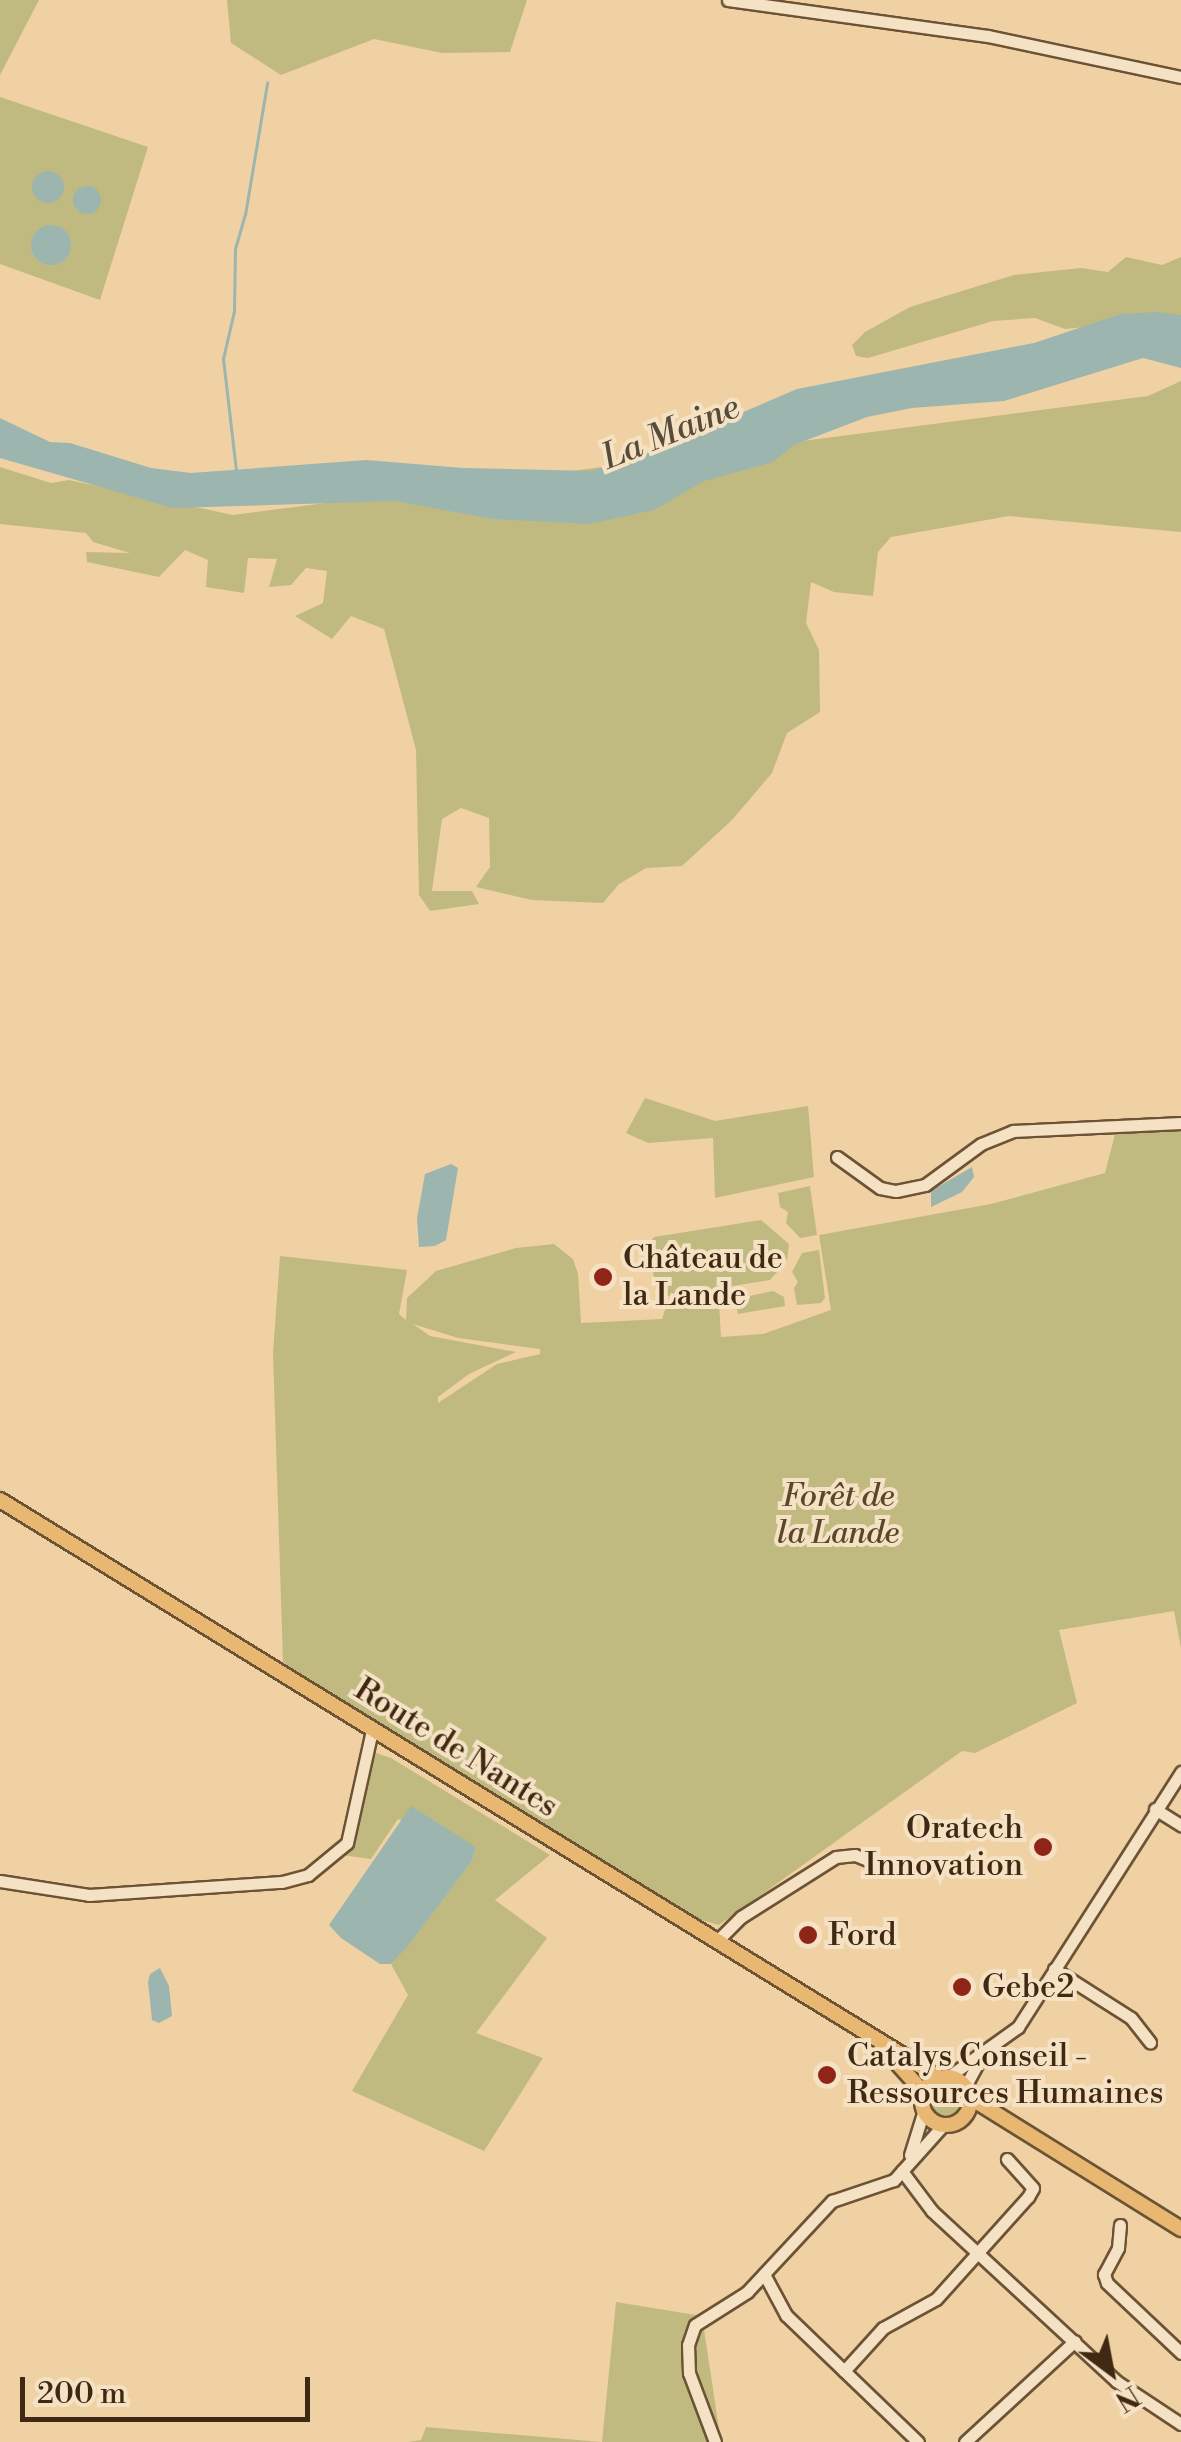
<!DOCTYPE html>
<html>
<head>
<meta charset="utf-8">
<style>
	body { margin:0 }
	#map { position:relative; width:1181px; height:2442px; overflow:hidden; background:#f0d1a3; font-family:"Libre Bodoni",serif }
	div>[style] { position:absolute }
	.green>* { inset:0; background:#c0ba81 }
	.round { border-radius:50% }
	.water>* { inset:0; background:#9cb5ae }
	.stream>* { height:2.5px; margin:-1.25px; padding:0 1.25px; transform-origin:1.25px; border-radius:1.25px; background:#9cb5ae }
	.roads { filter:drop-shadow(2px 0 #6c5336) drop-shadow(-2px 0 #6c5336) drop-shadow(0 2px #6c5336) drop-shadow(0 -2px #6c5336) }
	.minor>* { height:11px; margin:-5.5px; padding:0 5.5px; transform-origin:5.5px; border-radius:5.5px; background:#f5e1c3 }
	.major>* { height:14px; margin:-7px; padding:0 7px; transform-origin:7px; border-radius:7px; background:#e8b872 }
	.major>.ring { margin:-7px; padding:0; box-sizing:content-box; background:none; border:14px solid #e8b872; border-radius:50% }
	.dots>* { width:28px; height:28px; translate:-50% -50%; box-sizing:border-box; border:5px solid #f5e1c3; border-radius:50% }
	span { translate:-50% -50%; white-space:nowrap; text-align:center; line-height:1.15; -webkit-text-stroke:8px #f5e1c3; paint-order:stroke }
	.poi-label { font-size:32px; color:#402912 }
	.left { translate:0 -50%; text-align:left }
	.right { translate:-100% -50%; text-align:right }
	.park-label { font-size:32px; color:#5a4628; font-style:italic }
	.street-label { font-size:32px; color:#402912 }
	.water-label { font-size:35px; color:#574c39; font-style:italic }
	.north { position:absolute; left:1061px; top:2322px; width:100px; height:100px; -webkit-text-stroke:8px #f5e1c3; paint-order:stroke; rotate:148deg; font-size:28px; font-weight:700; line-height:40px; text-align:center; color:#402912 }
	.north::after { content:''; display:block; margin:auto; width:35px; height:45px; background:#402912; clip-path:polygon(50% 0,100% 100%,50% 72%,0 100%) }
	.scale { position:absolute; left:20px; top:2377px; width:290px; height:45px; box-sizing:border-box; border:5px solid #402912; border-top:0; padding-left:12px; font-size:30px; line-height:35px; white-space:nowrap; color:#402912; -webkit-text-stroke:8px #f5e1c3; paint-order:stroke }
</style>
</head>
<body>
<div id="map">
	<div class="green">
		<i style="clip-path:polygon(0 0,39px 0,0 75px)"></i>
		<i style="clip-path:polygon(227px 0,527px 0,510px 52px,442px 53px,374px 39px,281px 75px,231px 43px)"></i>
		<i style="clip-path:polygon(0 97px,148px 147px,100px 300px,0 264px)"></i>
		<i style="clip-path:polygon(1126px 257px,1162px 265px,1181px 257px,1181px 318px,1065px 329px,1035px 318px,993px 321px,868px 358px,856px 356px,852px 345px,865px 332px,910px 307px,1014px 275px,1081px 268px,1108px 272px)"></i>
		<i style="clip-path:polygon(1181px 381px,1181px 532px,1009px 516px,891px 537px,878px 552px,873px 596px,834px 592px,811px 582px,806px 623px,819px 650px,820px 712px,787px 733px,772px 773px,732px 820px,682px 866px,646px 868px,619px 884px,603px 903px,532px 900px,476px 887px,490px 867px,489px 818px,461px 808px,442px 819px,432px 891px,472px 891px,479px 904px,430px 911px,419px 895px,416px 750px,384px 629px,351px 616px,332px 639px,295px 616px,323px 603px,327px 571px,306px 568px,291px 585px,269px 587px,277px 559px,248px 558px,244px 593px,206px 587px,208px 560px,185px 550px,159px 577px,87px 562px,86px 552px,130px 553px,93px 542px,86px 533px,0 524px,0 467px,51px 483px,69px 480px,233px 515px,1148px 396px)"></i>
		<i style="clip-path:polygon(645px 1098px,715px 1121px,808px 1106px,814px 1177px,715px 1198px,713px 1138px,648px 1143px,626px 1133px)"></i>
		<i style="clip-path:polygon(evenodd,1181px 1126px,1181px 1648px,1174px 1611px,1059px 1630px,1077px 1703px,975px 1753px,962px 1751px,719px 1925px,701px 1920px,367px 1726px,283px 1662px,273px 1353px,280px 1256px,407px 1270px,399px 1314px,406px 1320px,407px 1298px,436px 1271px,516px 1248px,554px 1244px,573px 1259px,578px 1274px,581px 1323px,662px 1319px,666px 1307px,714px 1301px,719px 1303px,721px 1337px,763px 1334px,831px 1310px,819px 1235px,991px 1204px,1105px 1173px,1115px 1134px,1181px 1126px,413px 1324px,458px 1338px,540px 1349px,540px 1354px,497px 1364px,438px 1403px,438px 1397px,469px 1374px,516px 1352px,430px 1336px,413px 1324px)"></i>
		<i style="clip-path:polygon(810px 1186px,817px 1235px,800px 1238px,786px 1223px,788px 1212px,780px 1207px,778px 1193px)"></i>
		<i style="clip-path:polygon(761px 1220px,789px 1244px,787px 1261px,770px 1280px,663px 1297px,656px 1292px,649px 1244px,654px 1237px)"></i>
		<i style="clip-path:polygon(819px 1250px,825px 1298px,821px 1303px,797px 1305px,794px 1288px,798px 1282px,792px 1272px,802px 1253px)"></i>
		<i style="clip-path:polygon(773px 1291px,784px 1297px,785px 1306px,738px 1314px,735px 1299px)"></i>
		<i style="clip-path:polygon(373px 1752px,391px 1758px,550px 1855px,495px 1900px,547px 1938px,476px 2033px,543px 2058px,484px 2151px,352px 2091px,408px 1995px,391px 1964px,472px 1861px,476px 1847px,398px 1819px,371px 1859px,342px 1855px,355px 1837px)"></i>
		<i class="round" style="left:929px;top:2084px;width:34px;height:34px"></i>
		<i style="clip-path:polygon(616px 2302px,702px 2316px,721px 2442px,602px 2442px)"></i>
		<i style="clip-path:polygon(426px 2427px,601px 2442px,408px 2442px,421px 2440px)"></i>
	</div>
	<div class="water">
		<i class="round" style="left:32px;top:171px;width:32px;height:32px"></i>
		<i class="round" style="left:73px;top:186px;width:28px;height:28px"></i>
		<i class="round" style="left:31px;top:225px;width:40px;height:40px"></i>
		<i style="clip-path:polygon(1155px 312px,1181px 315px,1181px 368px,1143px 358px,1004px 401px,912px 408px,867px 417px,794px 445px,773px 462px,704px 481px,654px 510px,589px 524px,493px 519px,395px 501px,173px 508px,0 458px,0 418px,50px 442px,70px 443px,151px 468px,191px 473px,366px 460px,463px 468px,591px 471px,643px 455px,797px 389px,1034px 343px,1121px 314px)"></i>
		<i style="clip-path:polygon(451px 1164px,458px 1168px,446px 1240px,435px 1246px,419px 1247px,417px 1218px,425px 1174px)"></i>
		<i style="clip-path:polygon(972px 1167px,974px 1177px,962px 1192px,931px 1207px,931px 1191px)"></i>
		<i style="clip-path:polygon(411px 1806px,476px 1847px,472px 1861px,408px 1946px,391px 1964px,380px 1964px,341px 1938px,329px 1925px)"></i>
		<i style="clip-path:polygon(160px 1968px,169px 1986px,172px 2016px,159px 2023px,152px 2020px,148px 1982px,150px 1974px)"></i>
	</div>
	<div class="stream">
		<i style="left:236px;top:471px;width:113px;rotate:-96.6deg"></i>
		<i style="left:223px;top:359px;width:49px;rotate:-77.1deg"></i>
		<i style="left:234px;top:311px;width:62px;rotate:-89.1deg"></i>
		<i style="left:235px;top:249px;width:35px;rotate:-74deg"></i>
		<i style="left:245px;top:215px;width:134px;rotate:-80.5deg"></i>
	</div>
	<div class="roads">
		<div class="minor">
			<i style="left:728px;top:0;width:262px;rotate:7.9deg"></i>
			<i style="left:988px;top:36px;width:197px;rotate:12deg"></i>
			<i style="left:837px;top:1157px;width:53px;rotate:35.8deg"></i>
			<i style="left:880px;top:1188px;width:16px;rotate:11deg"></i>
			<i style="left:896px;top:1191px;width:30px;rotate:-12deg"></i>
			<i style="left:925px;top:1185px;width:69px;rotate:-36.2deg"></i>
			<i style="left:981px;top:1144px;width:35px;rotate:-22deg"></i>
			<i style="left:1013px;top:1131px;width:168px;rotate:-2.7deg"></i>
			<i style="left:1155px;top:1809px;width:31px;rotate:32deg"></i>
			<i style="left:0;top:1881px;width:90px;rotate:8.9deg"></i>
			<i style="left:89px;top:1895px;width:193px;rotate:-3.9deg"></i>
			<i style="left:282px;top:1882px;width:27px;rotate:-15deg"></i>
			<i style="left:308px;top:1875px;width:50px;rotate:-39.4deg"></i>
			<i style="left:347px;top:1843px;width:116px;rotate:-77.5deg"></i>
			<i style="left:717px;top:1941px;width:34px;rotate:-45deg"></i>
			<i style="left:741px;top:1917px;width:112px;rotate:-32.3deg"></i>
			<i style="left:836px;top:1857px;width:19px;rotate:-6deg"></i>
			<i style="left:855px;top:1855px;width:18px;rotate:22deg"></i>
			<i style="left:1054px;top:1969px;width:91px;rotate:32.5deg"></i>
			<i style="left:1131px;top:2018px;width:31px;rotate:52deg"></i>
			<i style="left:948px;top:2077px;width:86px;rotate:-35.5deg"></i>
			<i style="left:1018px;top:2027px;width:303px;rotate:-57.4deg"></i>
			<i style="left:965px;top:2087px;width:26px;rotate:-62deg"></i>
			<i style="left:910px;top:2155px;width:47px;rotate:-72.7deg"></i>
			<i style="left:902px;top:2171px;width:50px;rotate:53.1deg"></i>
			<i style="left:932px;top:2211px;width:251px;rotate:42.7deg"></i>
			<i style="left:1116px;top:2381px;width:78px;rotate:33.5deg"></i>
			<i style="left:1120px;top:2225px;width:23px;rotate:95deg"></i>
			<i style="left:1118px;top:2248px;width:30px;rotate:118deg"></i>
			<i style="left:1104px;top:2274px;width:9px;rotate:72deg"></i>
			<i style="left:1107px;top:2283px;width:102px;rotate:43.4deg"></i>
			<i style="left:764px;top:2274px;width:47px;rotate:61.8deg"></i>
			<i style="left:786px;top:2315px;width:183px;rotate:43.9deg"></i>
			<i style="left:844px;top:2371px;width:58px;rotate:-47.8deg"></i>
			<i style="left:883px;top:2328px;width:60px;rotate:-28.7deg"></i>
			<i style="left:936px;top:2299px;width:137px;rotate:-48deg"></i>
			<i style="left:1028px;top:2197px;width:10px;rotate:-61deg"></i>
			<i style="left:1033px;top:2188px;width:39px;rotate:-132deg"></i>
			<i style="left:715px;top:2442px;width:74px;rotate:-110.6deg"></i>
			<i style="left:689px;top:2373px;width:28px;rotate:-92deg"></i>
			<i style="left:688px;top:2345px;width:21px;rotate:-71deg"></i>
			<i style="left:695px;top:2325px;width:62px;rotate:-32.4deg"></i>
			<i style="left:747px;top:2292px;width:125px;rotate:-47deg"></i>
			<i style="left:832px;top:2201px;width:65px;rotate:-18.7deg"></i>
			<i style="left:894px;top:2180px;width:75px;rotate:-48.2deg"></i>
			<i style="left:965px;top:2442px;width:149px;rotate:-42.6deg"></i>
		</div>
		<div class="major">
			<i style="left:0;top:1500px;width:1103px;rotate:31.59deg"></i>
			<i style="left:891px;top:2056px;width:50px;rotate:48.3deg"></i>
			<i class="ring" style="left:922px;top:2077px;width:34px;height:34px"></i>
			<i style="left:969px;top:2097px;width:250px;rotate:31.9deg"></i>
		</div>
	</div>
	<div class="dots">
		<i style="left:603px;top:1277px;background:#8f2418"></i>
		<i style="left:1043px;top:1847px;background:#8f2418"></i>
		<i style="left:808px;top:1935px;background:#8f2418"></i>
		<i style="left:962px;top:1987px;background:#8f2418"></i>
		<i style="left:827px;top:2075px;background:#8f2418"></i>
	</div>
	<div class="poi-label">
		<span class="left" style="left:623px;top:1277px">Château de<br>la Lande</span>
		<span class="right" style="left:1023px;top:1847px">Oratech<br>Innovation</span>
		<span class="left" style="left:828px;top:1935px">Ford</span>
		<span class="left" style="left:982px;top:1987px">Gebe2</span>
		<span class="left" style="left:847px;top:2075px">Catalys Conseil -<br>Ressources Humaines</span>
	</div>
	<div class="park-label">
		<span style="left:838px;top:1515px">Forêt de<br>la Lande</span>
	</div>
	<div class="street-label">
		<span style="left:456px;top:1748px;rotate:32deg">Route de Nantes</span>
	</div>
	<div class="water-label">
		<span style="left:671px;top:433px;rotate:-22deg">La Maine</span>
	</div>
	<div class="north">N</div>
	<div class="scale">200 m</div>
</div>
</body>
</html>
